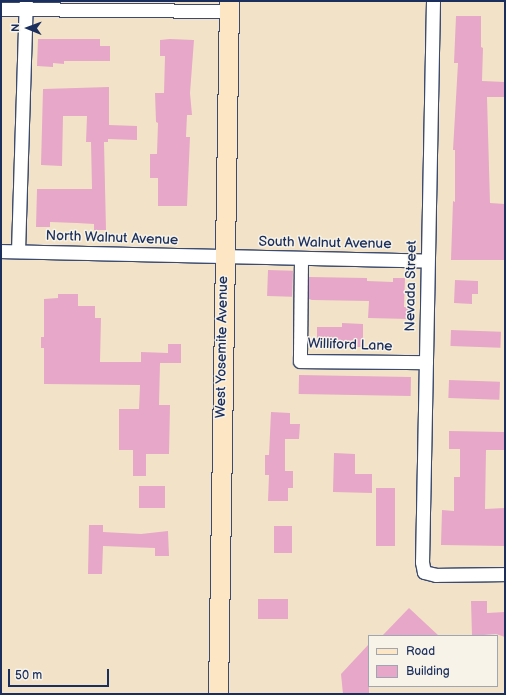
<!DOCTYPE html>
<html>
<head>
<meta charset="utf-8">
<style>
	body { margin:0 }
	#map { position:relative; width:506px; height:695px; overflow:hidden; background:#f2e3c8; font-family:"Balsamiq Sans",sans-serif }
	div>[style] { position:absolute }
	.building>* { inset:0; background:#e7a7c8; transform-origin:0 0 }
	.roads { filter:drop-shadow(1px 0 #3b4a6e) drop-shadow(-1px 0 #3b4a6e) drop-shadow(0 1px #3b4a6e) drop-shadow(0 -1px #3b4a6e) }
	.minor>* { height:13px; margin:-6.5px; padding:0 6.5px; transform-origin:6.5px; border-radius:6.5px; background:#fff }
	.secondary>* { height:19px; margin:-9.5px; padding:0 9.5px; transform-origin:9.5px; border-radius:9.5px; background:#fce6c4 }
	span { translate:-50% -50%; white-space:nowrap; text-align:center; line-height:1.15; -webkit-text-stroke:3px #f7f3e8; paint-order:stroke }
	.street-label { font-size:14px; color:#1b2f5e }
	.frame { position:absolute; inset:0; border:2px solid #1b2f5e; pointer-events:none }
	.legend { position:absolute; left:368px; top:635px; width:130px; height:52px; box-sizing:border-box; background:#f7f3e8; border:1px solid #9fa5b1; margin:0; padding:5px 7px; list-style:none; font-size:12px; color:#1b2f5e }
	.legend li { display:flex; align-items:center; gap:8px; height:20px }
	.legend b { width:20px; border:1px solid #9fa5b1 }
	.north { position:absolute; left:8px; top:8px; width:40px; height:40px; -webkit-text-stroke:3px #f7f3e8; paint-order:stroke; rotate:271deg; font-size:11px; font-weight:700; line-height:16px; text-align:center; color:#1b2f5e }
	.north::after { content:''; display:block; margin:auto; width:14px; height:18px; background:#1b2f5e; clip-path:polygon(50% 0,100% 100%,50% 72%,0 100%) }
	.scale { position:absolute; left:8px; top:669px; width:101px; height:18px; box-sizing:border-box; border:2px solid #1b2f5e; border-top:0; padding-left:5px; font-size:12px; line-height:14px; white-space:nowrap; color:#1b2f5e; -webkit-text-stroke:3px #f7f3e8; paint-order:stroke }
</style>
</head>
<body>
<div id="map">
	<div class="building">
		<i style="clip-path:polygon(456px 16px,481px 16px,481px 47px,483px 48px,482px 81px,505px 82px,505px 97px,487px 97px,490px 203px,505px 204px,505px 260px,451px 260px,453px 201px,455px 202px,455px 150px,453px 150px,458px 63px,454px 63px)"></i>
		<i style="clip-path:polygon(38px 39px,100px 39px,100px 46px,110px 46px,110px 61px,64px 61px,64px 64px,53px 63px,53px 67px,37px 66px)"></i>
		<i style="clip-path:polygon(170px 39px,194px 40px,190px 93px,192px 115px,187px 115px,186px 137px,190px 137px,187px 206px,158px 206px,158px 178px,150px 178px,150px 154px,157px 154px,158px 123px,156px 122px,155px 93px,164px 93px,165px 56px,160px 56px,160px 40px)"></i>
		<i style="clip-path:polygon(109px 87px,109px 125px,137px 126px,137px 140px,108px 139px,108px 142px,104px 142px,106px 230px,94px 230px,94px 224px,77px 223px,50px 222px,50px 227px,36px 227px,37px 189px,92px 189px,91px 142px,86px 142px,87px 116px,63px 116px,62px 166px,41px 165px,43px 89px)"></i>
		<i style="left:268px;top:270px;width:25px;height:26px;rotate:2deg"></i>
		<i style="clip-path:polygon(309px 277px,367px 278px,367px 281px,393px 282px,393px 278px,405px 278px,404px 307px,409px 307px,409px 319px,368px 318px,369px 301px,312px 300px,309px 299px)"></i>
		<i style="clip-path:polygon(455px 280px,478px 281px,478px 294px,472px 294px,472px 304px,454px 303px)"></i>
		<i style="clip-path:polygon(58px 294px,78px 294px,78px 306px,95px 306px,95px 318px,101px 318px,100px 362px,141px 362px,141px 352px,168px 353px,168px 344px,181px 344px,181px 363px,160px 363px,159px 405px,170px 405px,169px 454px,146px 454px,146px 476px,133px 476px,133px 450px,119px 450px,119px 409px,139px 409px,140px 385px,44px 384px,44px 348px,41px 348px,41px 337px,44px 337px,44px 299px,58px 298px)"></i>
		<i style="clip-path:polygon(342px 323px,363px 324px,363px 347px,324px 347px,324px 338px,317px 338px,317px 327px,342px 327px)"></i>
		<i style="left:451px;top:330px;width:50px;height:16px;rotate:2deg"></i>
		<i style="left:299px;top:375px;width:112px;height:19px;rotate:1deg"></i>
		<i style="left:449px;top:380px;width:51px;height:18px;rotate:2deg"></i>
		<i style="clip-path:polygon(271px 412px,290px 413px,290px 424px,300px 424px,299px 439px,285px 439px,285px 471px,293px 471px,293px 488px,288px 488px,288px 501px,268px 501px,269px 475px,265px 475px,265px 455px,269px 455px)"></i>
		<i style="clip-path:polygon(449px 431px,505px 432px,505px 450px,486px 450px,485px 509px,505px 508px,505px 546px,441px 545px,442px 510px,454px 511px,454px 477px,460px 477px,460px 449px,449px 449px)"></i>
		<i style="clip-path:polygon(334px 453px,355px 454px,355px 474px,372px 474px,372px 493px,333px 492px)"></i>
		<i style="left:139px;top:486px;width:26px;height:22px"></i>
		<i style="left:376px;top:488px;width:19px;height:58px"></i>
		<i style="clip-path:polygon(89px 525px,103px 525px,103px 532px,141px 534px,168px 531px,169px 556px,155px 556px,155px 548px,103px 546px,102px 574px,88px 574px)"></i>
		<i style="left:274px;top:526px;width:18px;height:27px"></i>
		<i style="left:258px;top:599px;width:30px;height:20px"></i>
		<i style="clip-path:polygon(471px 601px,487px 601px,487px 613px,505px 612px,505px 637px,496px 634px,472px 636px)"></i>
		<i style="clip-path:polygon(409px 608px,439px 636px,382px 636px)"></i>
		<i style="clip-path:polygon(369px 644px,369px 694px,343px 694px,341px 674px)"></i>
	</div>
	<div class="roads">
		<div class="minor">
			<i style="left:433px;top:1px;width:561px;rotate:91.12deg"></i>
			<i style="left:422px;top:562px;width:10px;rotate:79deg"></i>
			<i style="left:424px;top:572px;width:12px;rotate:14deg"></i>
			<i style="left:436px;top:575px;width:69px;rotate:-0.8deg"></i>
			<i style="left:1px;top:9px;width:227px;rotate:0.5deg"></i>
			<i style="left:1px;top:251px;width:426px;rotate:1.3deg"></i>
			<i style="left:18px;top:251px;width:250px;rotate:-88.2deg"></i>
			<i style="left:301px;top:258px;width:103px;rotate:90.6deg"></i>
			<i style="left:300px;top:361px;width:126px;rotate:0.5deg"></i>
		</div>
		<div class="secondary">
			<i style="left:218px;top:694px;width:693px;rotate:-89.09deg"></i>
		</div>
	</div>
	<div class="street-label">
		<span style="left:112px;top:238px;rotate:2deg">North Walnut Avenue</span>
		<span style="left:325px;top:243px;rotate:1deg">South Walnut Avenue</span>
		<span style="left:411px;top:286px;rotate:-89deg">Nevada Street</span>
		<span style="left:350px;top:345px;rotate:2deg">Williford Lane</span>
		<span style="left:222px;top:347px;rotate:-89deg">West Yosemite Avenue</span>
	</div>
	<div class="frame"></div>
	<ul class="legend">
	<li><b style="height:5px;background:#fce6c4"></b>Road</li>
	<li><b style="height:11px;background:#e7a7c8"></b>Building</li>
	</ul>
	<div class="north">N</div>
	<div class="scale">50 m</div>
</div>
</body>
</html>
